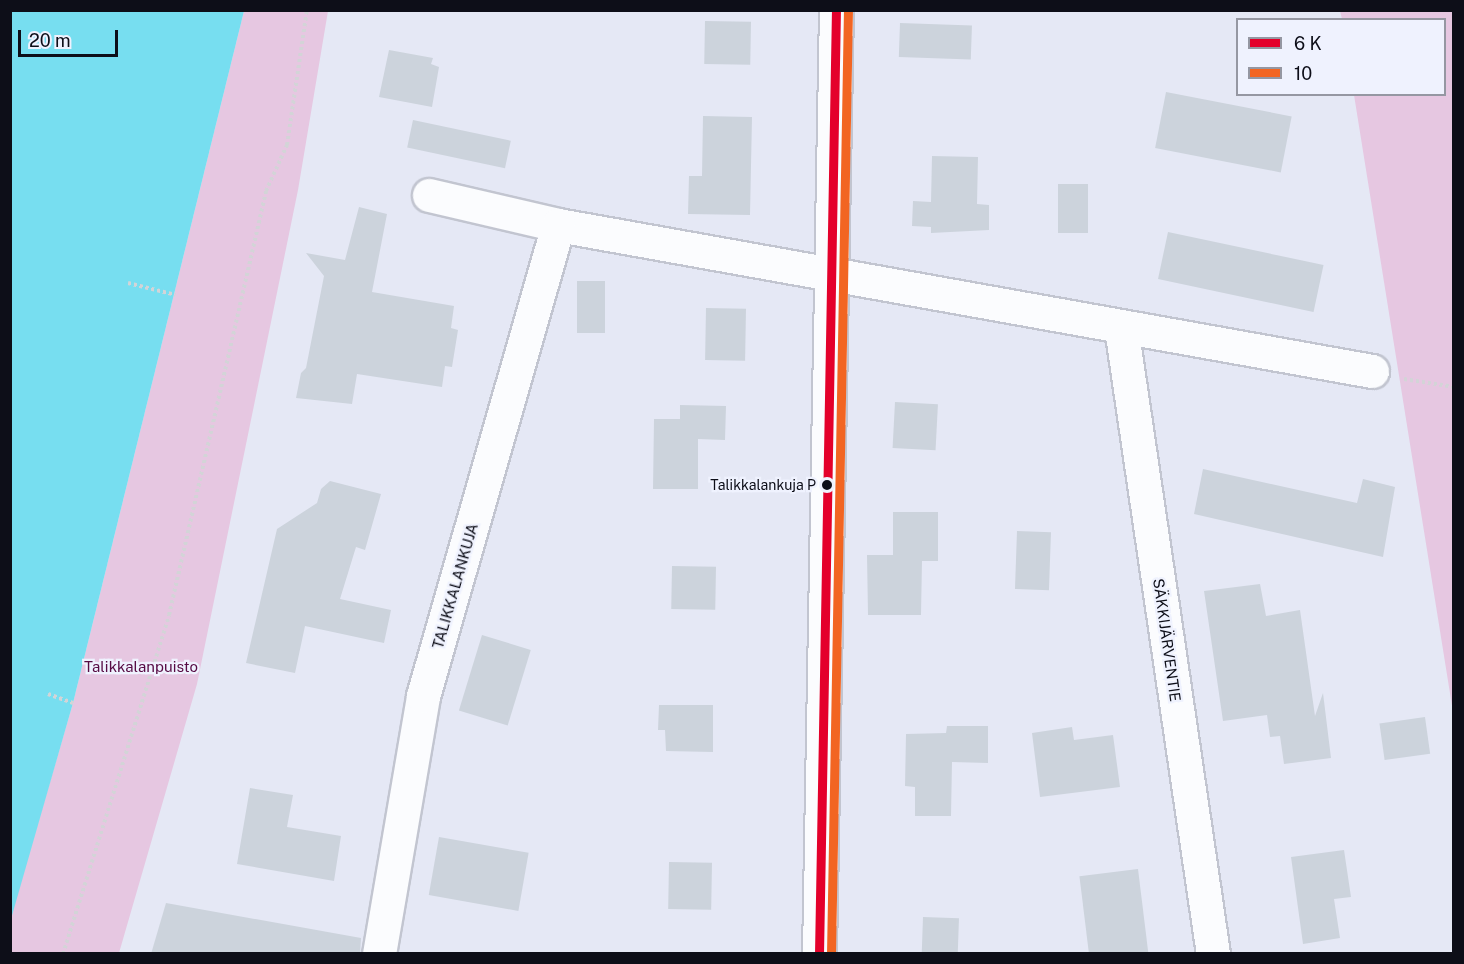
<!DOCTYPE html>
<html>
<head>
<meta charset="utf-8">
<style>
	body { margin:0 }
	#map { position:relative; width:1464px; height:964px; overflow:hidden; background:#e5e8f5; font-family:"Public Sans",sans-serif }
	div>[style] { position:absolute }
	.green>* { inset:0; background:#e6c7e1 }
	.water>* { inset:0; background:#77def0 }
	.building>* { inset:0; background:#ccd3dc; transform-origin:0 0 }
	.path>* { height:4px; margin-top:-2px; transform-origin:0; background:repeating-linear-gradient(90deg,#d3d4d7 0 3px,transparent 0 6px) }
	.roads { filter:drop-shadow(2px 0 #c2c5d0) drop-shadow(-2px 0 #c2c5d0) drop-shadow(0 2px #c2c5d0) drop-shadow(0 -2px #c2c5d0) }
	.minor>* { height:33px; margin:-16.5px; padding:0 16.5px; transform-origin:16.5px; border-radius:16.5px; background:#fbfcfe }
	.tertiary>* { height:33px; margin:-16.5px; padding:0 16.5px; transform-origin:16.5px; border-radius:16.5px; background:#fbfcfe }
	.bus-1>* { height:9px; margin:-4.5px; padding:0 4.5px; transform-origin:4.5px; border-radius:4.5px; background:#e4002b }
	.bus-2>* { height:9px; margin:-4.5px; padding:0 4.5px; transform-origin:4.5px; border-radius:4.5px; background:#f26522 }
	.dots>* { width:16px; height:16px; translate:-50% -50%; box-sizing:border-box; border:3px solid #eff2fe; border-radius:50% }
	span { translate:-50% -50%; white-space:nowrap; text-align:center; line-height:1.15; -webkit-text-stroke:4.5px #eff2fe; paint-order:stroke }
	.bus-label { font-size:14px; color:#0d0e18 }
	.right { translate:-100% -50%; text-align:right }
	.street-label { font-size:15px; color:#0d0e18 }
	.park-label { font-size:15px; color:#570b44 }
	.frame { position:absolute; inset:0; border:12px solid #0d0e18; pointer-events:none }
	.legend { position:absolute; left:1236px; top:18px; width:210px; height:78px; box-sizing:border-box; background:#eff2fe; border:2px solid #9597a2; margin:0; padding:8px 10px; list-style:none; font-size:18px; color:#0d0e18 }
	.legend li { display:flex; align-items:center; gap:12px; height:30px }
	.legend b { width:30px; border:2px solid #9597a2 }
	.scale { position:absolute; left:18px; top:30px; width:100px; height:27px; box-sizing:border-box; border:3px solid #0d0e18; border-top:0; padding-left:8px; font-size:18px; line-height:21px; white-space:nowrap; color:#0d0e18; -webkit-text-stroke:4px #eff2fe; paint-order:stroke }
</style>
</head>
<body>
<div id="map">
	<div class="green">
		<i style="clip-path:polygon(244px 11px,328px 11px,298px 190px,197px 684px,119px 953px,11px 953px,10px 919px,73px 703px)"></i>
		<i style="clip-path:polygon(1340px 11px,1453px 11px,1453px 712px,1354px 95px,1444px 94px,1444px 20px,1342px 19px)"></i>
	</div>
	<div class="water">
		<i style="clip-path:polygon(11px 10px,244px 11px,73px 703px,11px 919px)"></i>
	</div>
	<div class="building">
		<i style="left:705px;top:21px;width:46px;height:43px;rotate:1deg"></i>
		<i style="left:900px;top:23px;width:72px;height:34px;rotate:2deg"></i>
		<i style="clip-path:polygon(389px 50px,433px 58px,431px 64px,439px 67px,432px 107px,379px 97px)"></i>
		<i style="left:1166px;top:92px;width:128px;height:57px;rotate:11deg"></i>
		<i style="clip-path:polygon(703px 116px,752px 117px,750px 215px,688px 214px,689px 176px,702px 176px)"></i>
		<i style="left:413px;top:120px;width:100px;height:28px;rotate:12deg"></i>
		<i style="clip-path:polygon(932px 156px,978px 157px,977px 204px,989px 205px,989px 230px,931px 233px,931px 227px,912px 226px,913px 201px,931px 202px)"></i>
		<i style="left:1058px;top:184px;width:30px;height:49px"></i>
		<i style="clip-path:polygon(359px 207px,387px 214px,372px 292px,454px 306px,451px 328px,458px 330px,452px 367px,445px 366px,442px 387px,357px 374px,352px 404px,296px 398px,301px 373px,306px 368px,324px 276px,306px 253px,345px 260px)"></i>
		<i style="left:1168px;top:232px;width:159px;height:48px;rotate:12deg"></i>
		<i style="left:577px;top:281px;width:28px;height:52px"></i>
		<i style="left:706px;top:308px;width:40px;height:52px;rotate:1deg"></i>
		<i style="left:895px;top:402px;width:43px;height:46px;rotate:3deg"></i>
		<i style="clip-path:polygon(680px 405px,726px 406px,725px 440px,698px 439px,698px 489px,653px 489px,654px 419px,680px 419px)"></i>
		<i style="clip-path:polygon(1203px 469px,1357px 503px,1363px 479px,1395px 487px,1383px 557px,1194px 514px)"></i>
		<i style="clip-path:polygon(330px 481px,381px 494px,365px 550px,356px 547px,340px 599px,391px 610px,384px 643px,305px 626px,295px 673px,246px 663px,277px 529px,317px 503px,321px 489px)"></i>
		<i style="clip-path:polygon(893px 512px,938px 512px,938px 561px,922px 561px,921px 615px,868px 615px,867px 555px,893px 555px)"></i>
		<i style="left:1017px;top:531px;width:34px;height:58px;rotate:2deg"></i>
		<i style="left:672px;top:566px;width:44px;height:43px;rotate:1deg"></i>
		<i style="clip-path:polygon(1260px 584px,1266px 616px,1300px 610px,1315px 716px,1323px 693px,1331px 758px,1284px 764px,1280px 736px,1270px 737px,1267px 715px,1223px 721px,1204px 591px)"></i>
		<i style="left:482px;top:635px;width:51px;height:79px;rotate:17deg"></i>
		<i style="clip-path:polygon(659px 705px,713px 705px,713px 752px,666px 751px,665px 730px,658px 730px)"></i>
		<i style="left:1425px;top:717px;width:37px;height:46px;rotate:82deg"></i>
		<i style="clip-path:polygon(947px 726px,988px 726px,988px 763px,952px 762px,951px 816px,915px 816px,915px 787px,905px 786px,906px 734px,946px 733px)"></i>
		<i style="clip-path:polygon(1072px 727px,1074px 740px,1113px 735px,1120px 787px,1040px 797px,1032px 733px)"></i>
		<i style="clip-path:polygon(250px 788px,293px 795px,287px 827px,341px 836px,334px 881px,237px 864px)"></i>
		<i style="left:439px;top:837px;width:91px;height:59px;rotate:10deg"></i>
		<i style="clip-path:polygon(1344px 850px,1351px 897px,1334px 899px,1340px 938px,1303px 944px,1291px 857px)"></i>
		<i style="left:669px;top:862px;width:43px;height:47px;rotate:1deg"></i>
		<i style="left:1138px;top:869px;width:86px;height:59px;rotate:83deg"></i>
		<i style="clip-path:polygon(166px 903px,361px 938px,360px 954px,151px 954px)"></i>
		<i style="left:923px;top:917px;width:36px;height:37px;rotate:2deg"></i>
	</div>
	<div class="path">
		<i style="left:128px;top:283px;width:49px;rotate:14deg"></i>
		<i style="left:1404px;top:379px;width:51px;rotate:9.1deg"></i>
		<i style="left:48px;top:694px;width:27px;rotate:20deg"></i>
		<i style="left:63px;top:954px;width:355px;rotate:-72.6deg"></i>
		<i style="left:169px;top:615px;width:435px;rotate:-77.1deg"></i>
		<i style="left:266px;top:191px;width:51px;rotate:-65.5deg"></i>
		<i style="left:287px;top:145px;width:136px;rotate:-81.6deg"></i>
	</div>
	<div class="roads">
		<div class="minor">
			<i style="left:429px;top:195px;width:132px;rotate:13.1deg"></i>
			<i style="left:558px;top:225px;width:827px;rotate:10.17deg"></i>
			<i style="left:1121px;top:327px;width:634px;rotate:81.65deg"></i>
			<i style="left:379px;top:954px;width:262px;rotate:-80.3deg"></i>
			<i style="left:423px;top:696px;width:490px;rotate:-74deg"></i>
		</div>
		<div class="tertiary">
			<i style="left:819px;top:954px;width:944px;rotate:-88.97deg"></i>
		</div>
	</div>
	<div class="bus-1">
		<i style="left:819px;top:954px;width:944px;rotate:-88.97deg"></i>
	</div>
	<div class="bus-2">
		<i style="left:831px;top:954px;width:944px;rotate:-88.97deg"></i>
	</div>
	<div class="dots">
		<i style="left:827px;top:485px;background:#0d0e18"></i>
	</div>
	<div class="bus-label">
		<span class="right" style="left:816px;top:485px">Talikkalankuja P</span>
	</div>
	<div class="street-label">
		<span style="left:455px;top:586px;rotate:-74deg">TALIKKALANKUJA</span>
		<span style="left:1167px;top:640px;rotate:82deg">SÄKKIJÄRVENTIE</span>
	</div>
	<div class="park-label">
		<span style="left:141px;top:667px">Talikkalanpuisto</span>
	</div>
	<div class="frame"></div>
	<ul class="legend">
	<li><b style="height:8px;background:#e4002b"></b>6 K</li>
	<li><b style="height:8px;background:#f26522"></b>10</li>
	</ul>
	<div class="scale">20 m</div>
</div>
</body>
</html>
